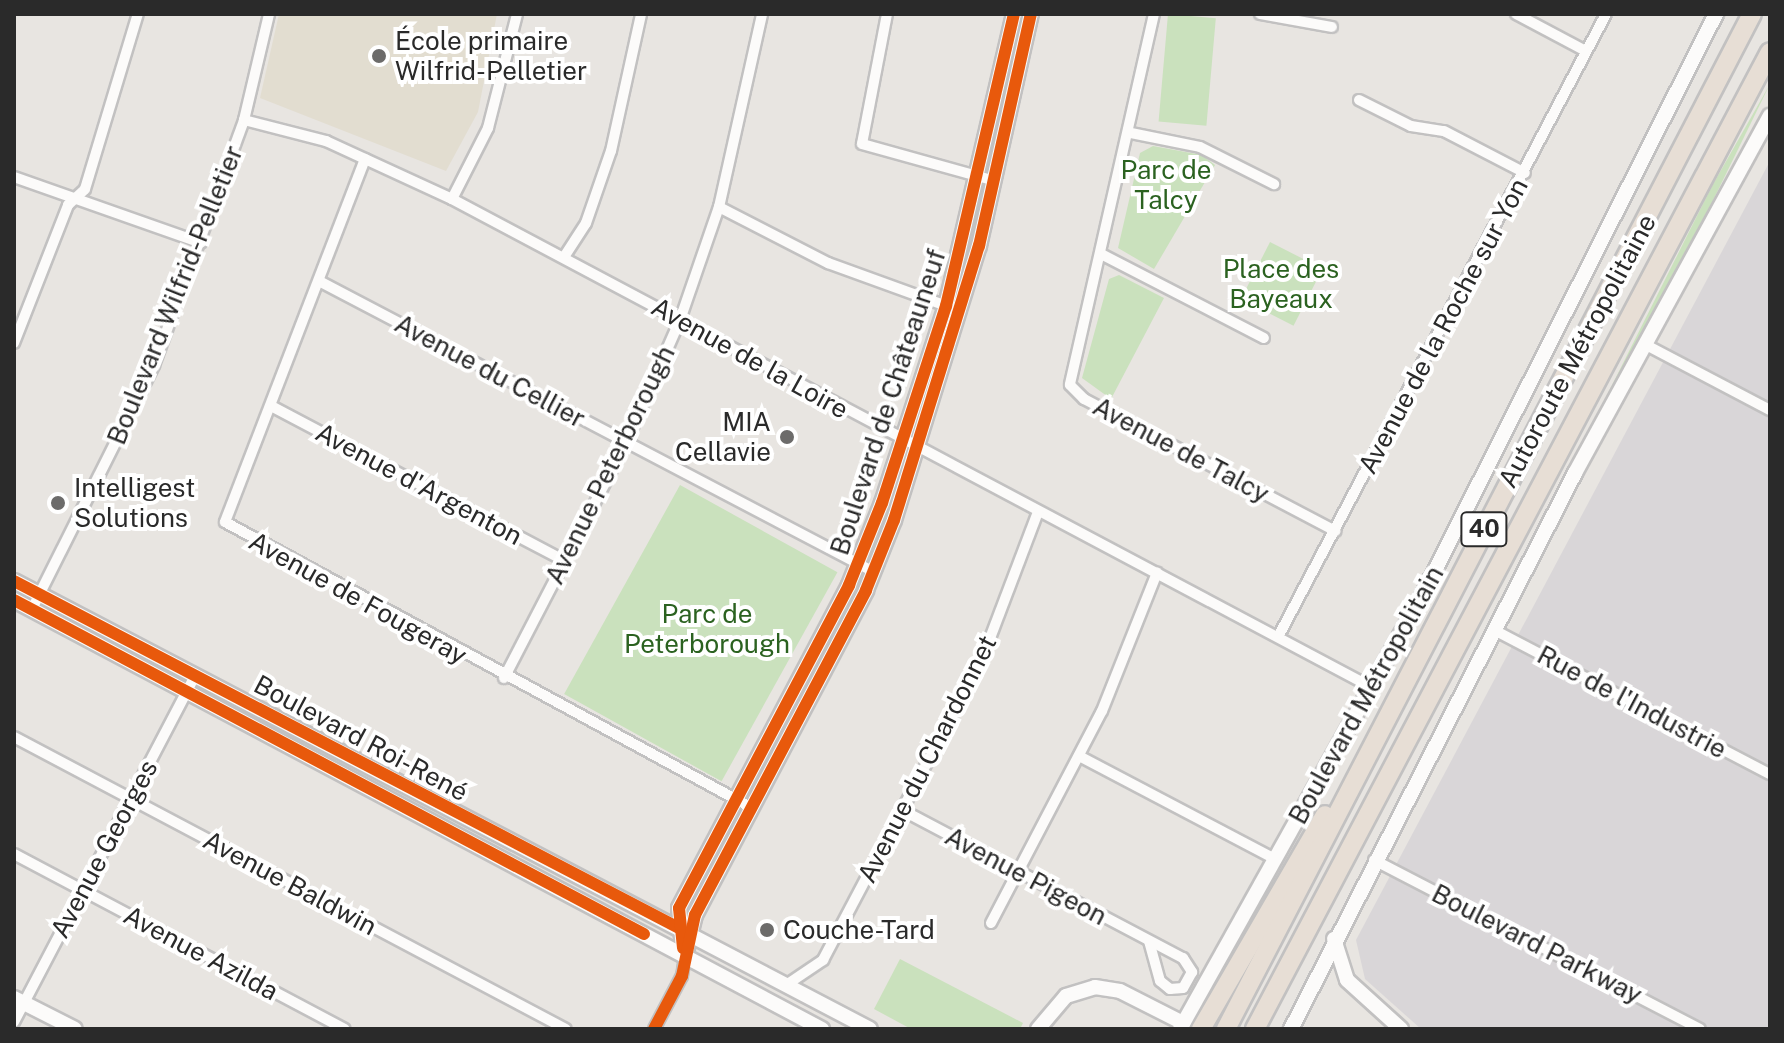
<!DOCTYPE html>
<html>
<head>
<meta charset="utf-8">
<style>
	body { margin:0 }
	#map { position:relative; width:1784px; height:1043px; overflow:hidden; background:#e8e5e1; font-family:"Public Sans",sans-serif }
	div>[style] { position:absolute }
	.industrial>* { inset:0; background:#d9d6d8 }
	.education>* { inset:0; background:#e2ddd0 }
	.green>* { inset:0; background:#cae1bd; transform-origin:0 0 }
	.roads { filter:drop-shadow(2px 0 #c2c1c1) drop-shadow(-2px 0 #c2c1c1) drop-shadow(0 2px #c2c1c1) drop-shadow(0 -2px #c2c1c1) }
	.street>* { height:10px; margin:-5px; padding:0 5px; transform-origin:5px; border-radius:5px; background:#fcfbfa }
	.secondary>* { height:14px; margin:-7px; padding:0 7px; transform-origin:7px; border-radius:7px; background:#fcfbfa }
	.highway>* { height:18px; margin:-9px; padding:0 9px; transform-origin:9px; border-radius:9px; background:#e7ded5 }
	.cycleway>* { height:12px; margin:-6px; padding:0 6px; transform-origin:6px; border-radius:6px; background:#e8590c }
	.dots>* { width:22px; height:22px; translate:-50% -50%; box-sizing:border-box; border:4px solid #fff; border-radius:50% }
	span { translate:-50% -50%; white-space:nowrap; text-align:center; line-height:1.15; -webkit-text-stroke:8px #fff; paint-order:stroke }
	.shield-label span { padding:2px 6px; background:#fff; border:2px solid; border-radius:6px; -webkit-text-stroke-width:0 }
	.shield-label { font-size:24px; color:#2a2a2a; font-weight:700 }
	.poi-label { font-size:26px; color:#2a2a2a }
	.left { translate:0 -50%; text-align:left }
	.right { translate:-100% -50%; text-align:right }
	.park-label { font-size:26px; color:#2b6220 }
	.street-label { font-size:26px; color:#2a2a2a }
	.frame { position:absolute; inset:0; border:16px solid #2a2a2a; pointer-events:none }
</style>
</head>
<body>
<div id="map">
	<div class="industrial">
		<i style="clip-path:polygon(1770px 161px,1770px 1029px,1421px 1029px,1365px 979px,1356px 940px)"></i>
	</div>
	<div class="education">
		<i style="clip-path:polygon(279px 14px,497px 14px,478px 112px,446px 171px,260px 98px)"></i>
	</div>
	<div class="green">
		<i style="left:1168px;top:14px;width:48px;height:108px;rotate:5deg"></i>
		<i style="clip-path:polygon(1770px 84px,1675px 278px,1594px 421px,1712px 186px)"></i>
		<i style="clip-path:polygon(1153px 146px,1202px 155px,1215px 165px,1154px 269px,1118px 248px,1140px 153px)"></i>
		<i style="left:1270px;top:242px;width:59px;height:64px;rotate:27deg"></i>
		<i style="clip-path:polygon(1119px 275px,1164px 298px,1111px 399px,1082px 378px,1109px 279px)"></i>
		<i style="left:680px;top:485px;width:180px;height:239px;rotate:29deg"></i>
		<i style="clip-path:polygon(900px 959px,1023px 1023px,1020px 1029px,911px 1029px,874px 1009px)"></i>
	</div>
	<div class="roads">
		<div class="street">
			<i style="left:887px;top:14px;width:132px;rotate:100.9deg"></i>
			<i style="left:862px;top:144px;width:138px;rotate:15.5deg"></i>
			<i style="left:1154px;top:14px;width:380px;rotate:102.8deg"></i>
			<i style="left:1070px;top:385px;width:20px;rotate:45deg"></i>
			<i style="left:1084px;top:399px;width:284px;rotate:27.7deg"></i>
			<i style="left:1260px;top:14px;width:73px;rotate:10.2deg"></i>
			<i style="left:1516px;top:14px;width:79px;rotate:27.9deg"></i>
			<i style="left:1359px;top:100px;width:58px;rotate:26.6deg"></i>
			<i style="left:1411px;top:126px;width:33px;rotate:9deg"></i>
			<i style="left:1444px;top:131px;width:91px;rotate:27.4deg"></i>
			<i style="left:244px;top:120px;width:85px;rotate:14.4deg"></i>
			<i style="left:326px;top:141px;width:139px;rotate:24.7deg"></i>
			<i style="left:452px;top:199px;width:1043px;rotate:27.97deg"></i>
			<i style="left:1131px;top:133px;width:70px;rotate:11.5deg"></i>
			<i style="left:1200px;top:147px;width:83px;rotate:26.6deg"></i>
			<i style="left:365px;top:159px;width:389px;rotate:111.1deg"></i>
			<i style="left:225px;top:522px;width:600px;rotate:28.49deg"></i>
			<i style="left:14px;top:177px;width:198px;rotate:19.4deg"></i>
			<i style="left:452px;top:199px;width:80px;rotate:-63.1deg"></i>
			<i style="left:488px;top:128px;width:118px;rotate:-75.7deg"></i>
			<i style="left:719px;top:207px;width:123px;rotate:27.2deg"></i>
			<i style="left:828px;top:263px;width:132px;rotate:19.9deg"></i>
			<i style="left:1103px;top:255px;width:181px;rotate:27.3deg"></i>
			<i style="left:564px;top:257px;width:40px;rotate:-57.1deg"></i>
			<i style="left:586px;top:223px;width:76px;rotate:-70.9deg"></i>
			<i style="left:611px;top:151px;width:140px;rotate:-77.6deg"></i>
			<i style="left:319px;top:281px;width:627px;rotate:27.67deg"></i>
			<i style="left:14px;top:343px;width:148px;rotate:-68.6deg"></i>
			<i style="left:68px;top:205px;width:23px;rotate:-43deg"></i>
			<i style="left:85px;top:189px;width:183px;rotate:-73.2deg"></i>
			<i style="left:1648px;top:346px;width:138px;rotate:27.7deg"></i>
			<i style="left:273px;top:407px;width:330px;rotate:27.8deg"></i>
			<i style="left:32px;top:609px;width:273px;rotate:-63.4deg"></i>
			<i style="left:154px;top:365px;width:261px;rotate:-69.8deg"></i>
			<i style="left:244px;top:120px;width:109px;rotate:-76.7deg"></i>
			<i style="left:1494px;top:630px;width:311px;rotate:27.6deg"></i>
			<i style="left:1278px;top:637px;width:704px;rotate:-62.23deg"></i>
			<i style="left:504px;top:678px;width:265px;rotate:-62.6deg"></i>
			<i style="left:626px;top:443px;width:134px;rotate:-66.3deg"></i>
			<i style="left:680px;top:320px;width:120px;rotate:-71deg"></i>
			<i style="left:719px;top:207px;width:198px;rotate:-77.4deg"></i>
			<i style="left:14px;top:737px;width:624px;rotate:27.88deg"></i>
			<i style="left:1079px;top:756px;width:221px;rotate:27.7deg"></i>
			<i style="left:902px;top:810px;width:318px;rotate:27.8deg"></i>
			<i style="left:1183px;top:958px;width:17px;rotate:57deg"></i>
			<i style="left:1192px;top:972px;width:18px;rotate:119deg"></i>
			<i style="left:1183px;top:988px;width:13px;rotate:176deg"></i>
			<i style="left:1170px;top:989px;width:13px;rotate:-141deg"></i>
			<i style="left:1160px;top:981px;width:41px;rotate:-105.4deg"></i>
			<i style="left:14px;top:854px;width:374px;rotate:27.9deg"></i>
			<i style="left:1374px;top:860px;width:367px;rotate:27.4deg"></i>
			<i style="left:991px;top:923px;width:239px;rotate:-62.4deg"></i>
			<i style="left:1102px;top:711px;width:149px;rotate:-68.3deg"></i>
			<i style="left:786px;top:985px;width:45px;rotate:-34deg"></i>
			<i style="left:823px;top:960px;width:346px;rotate:-62.2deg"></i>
			<i style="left:984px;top:654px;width:152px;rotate:-69.2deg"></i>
			<i style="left:14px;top:1022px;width:390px;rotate:-62.4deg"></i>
			<i style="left:654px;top:1029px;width:60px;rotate:-62.2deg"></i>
			<i style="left:682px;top:976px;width:20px;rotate:-81deg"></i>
		</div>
		<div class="secondary">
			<i style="left:14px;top:581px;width:966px;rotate:27.63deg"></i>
			<i style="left:14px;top:600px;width:915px;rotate:27.97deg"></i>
			<i style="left:1334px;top:939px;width:43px;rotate:72.4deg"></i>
			<i style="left:1347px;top:980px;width:73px;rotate:42.2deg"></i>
			<i style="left:683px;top:948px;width:40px;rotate:-95.7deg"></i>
			<i style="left:679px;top:908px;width:365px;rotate:-62.2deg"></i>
			<i style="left:849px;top:585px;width:88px;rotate:-68.1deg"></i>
			<i style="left:882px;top:503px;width:207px;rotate:-72deg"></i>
			<i style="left:946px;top:306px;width:300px;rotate:-76.9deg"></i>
			<i style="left:685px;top:956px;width:42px;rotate:-76.3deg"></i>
			<i style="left:695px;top:915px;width:367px;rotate:-62.2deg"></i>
			<i style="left:866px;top:590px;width:75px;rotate:-68.2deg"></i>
			<i style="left:894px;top:520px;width:287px;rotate:-72.8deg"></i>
			<i style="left:979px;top:246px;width:238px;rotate:-77.4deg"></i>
			<i style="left:14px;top:998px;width:68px;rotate:26.9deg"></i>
			<i style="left:1038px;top:1029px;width:43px;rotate:-49.7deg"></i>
			<i style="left:1066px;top:996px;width:30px;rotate:-17deg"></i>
			<i style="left:1095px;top:987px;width:25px;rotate:9deg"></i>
			<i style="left:1120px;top:991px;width:71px;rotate:26.9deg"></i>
			<i style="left:1180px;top:1029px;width:496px;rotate:-60.8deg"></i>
			<i style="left:1422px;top:596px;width:652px;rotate:-63.2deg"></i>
			<i style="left:1291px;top:1029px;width:624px;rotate:-62.94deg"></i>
			<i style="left:1575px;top:473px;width:407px;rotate:-61.4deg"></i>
		</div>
		<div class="highway">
			<i style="left:1201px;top:1029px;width:247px;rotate:-59.9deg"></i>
			<i style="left:1226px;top:1029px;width:1143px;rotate:-62.61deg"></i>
			<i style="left:1255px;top:1029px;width:1104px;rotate:-62.21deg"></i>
		</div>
	</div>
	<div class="cycleway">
		<i style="left:14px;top:581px;width:750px;rotate:27.56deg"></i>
		<i style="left:14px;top:600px;width:713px;rotate:27.93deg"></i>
		<i style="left:683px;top:948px;width:40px;rotate:-95.7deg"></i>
		<i style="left:679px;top:908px;width:365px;rotate:-62.2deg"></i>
		<i style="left:849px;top:585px;width:88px;rotate:-68.1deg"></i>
		<i style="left:882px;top:503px;width:207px;rotate:-72deg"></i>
		<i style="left:946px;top:306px;width:300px;rotate:-76.9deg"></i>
		<i style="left:654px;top:1029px;width:60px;rotate:-62.2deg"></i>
		<i style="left:682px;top:976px;width:62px;rotate:-78deg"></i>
		<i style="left:695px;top:915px;width:367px;rotate:-62.2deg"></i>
		<i style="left:866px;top:590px;width:75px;rotate:-68.2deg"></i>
		<i style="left:894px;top:520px;width:287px;rotate:-72.8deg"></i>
		<i style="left:979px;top:246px;width:238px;rotate:-77.4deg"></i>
	</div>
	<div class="dots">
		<i style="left:379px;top:56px;background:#6c6b6a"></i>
		<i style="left:787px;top:437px;background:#6c6b6a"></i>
		<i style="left:58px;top:503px;background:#6c6b6a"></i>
		<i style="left:767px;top:930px;background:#6c6b6a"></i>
	</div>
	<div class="shield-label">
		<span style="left:1484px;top:529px">40</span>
	</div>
	<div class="poi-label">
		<span class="left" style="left:395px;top:56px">École primaire<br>Wilfrid-Pelletier</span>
		<span class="right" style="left:771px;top:437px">MIA<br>Cellavie</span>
		<span class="left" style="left:74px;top:503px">Intelligest<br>Solutions</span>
		<span class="left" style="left:783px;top:930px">Couche-Tard</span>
	</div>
	<div class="park-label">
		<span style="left:1166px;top:185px">Parc de<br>Talcy</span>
		<span style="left:1281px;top:284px">Place des<br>Bayeaux</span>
		<span style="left:707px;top:629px">Parc de<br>Peterborough</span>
	</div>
	<div class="street-label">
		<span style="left:175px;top:295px;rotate:-68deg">Boulevard Wilfrid-Pelletier</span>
		<span style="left:1443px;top:326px;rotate:-62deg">Avenue de la Roche sur Yon</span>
		<span style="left:1577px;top:351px;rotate:-62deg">Autoroute Métropolitaine</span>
		<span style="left:750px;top:358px;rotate:29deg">Avenue de la Loire</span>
		<span style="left:490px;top:371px;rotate:28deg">Avenue du Cellier</span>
		<span style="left:888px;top:402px;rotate:-72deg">Boulevard de Châteauneuf</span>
		<span style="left:1181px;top:450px;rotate:28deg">Avenue de Talcy</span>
		<span style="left:610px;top:465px;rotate:-64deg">Avenue Peterborough</span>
		<span style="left:419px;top:484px;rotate:28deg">Avenue d'Argenton</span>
		<span style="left:358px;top:598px;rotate:29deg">Avenue de Fougeray</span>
		<span style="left:1366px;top:695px;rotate:-61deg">Boulevard Métropolitain</span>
		<span style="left:1632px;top:702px;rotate:28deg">Rue de l'Industrie</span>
		<span style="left:361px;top:738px;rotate:28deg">Boulevard Roi-René</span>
		<span style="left:927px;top:759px;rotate:-63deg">Avenue du Chardonnet</span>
		<span style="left:104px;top:849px;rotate:-62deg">Avenue Georges</span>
		<span style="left:1026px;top:876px;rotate:28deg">Avenue Pigeon</span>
		<span style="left:290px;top:883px;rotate:28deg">Avenue Baldwin</span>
		<span style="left:1537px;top:944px;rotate:27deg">Boulevard Parkway</span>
		<span style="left:201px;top:953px;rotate:28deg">Avenue Azilda</span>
	</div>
	<div class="frame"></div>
</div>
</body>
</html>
